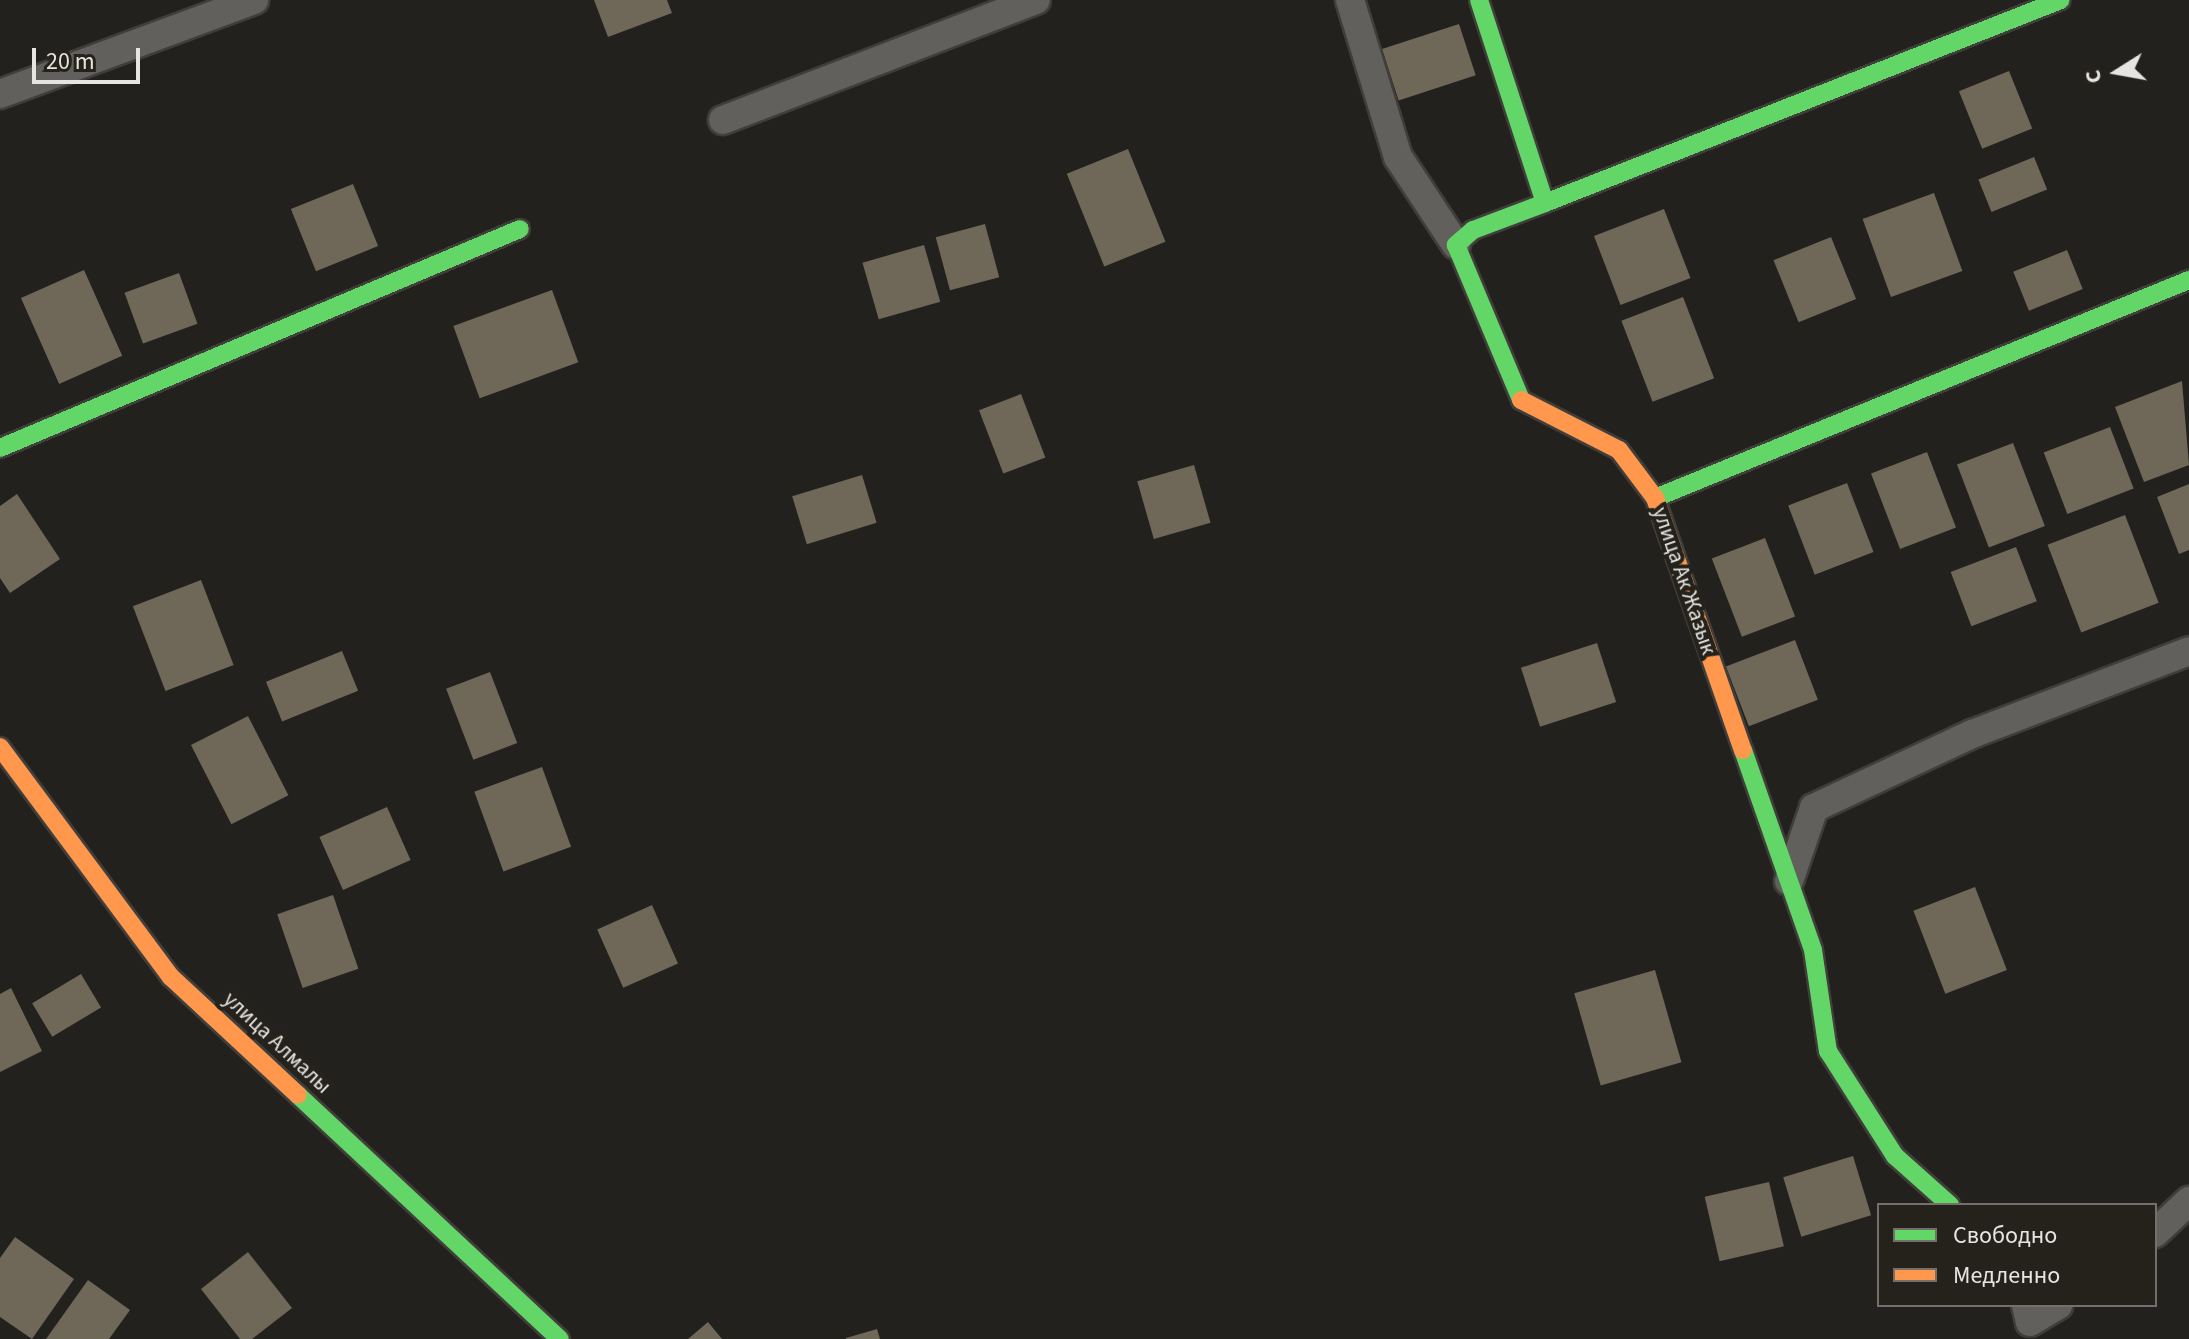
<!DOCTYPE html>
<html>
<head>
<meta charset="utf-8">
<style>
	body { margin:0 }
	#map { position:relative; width:2189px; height:1339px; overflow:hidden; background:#23211e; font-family:"Source Sans 3",sans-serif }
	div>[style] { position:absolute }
	.building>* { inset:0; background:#6f6757; transform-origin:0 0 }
	.roads { filter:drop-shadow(2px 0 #403e3b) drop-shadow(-2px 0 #403e3b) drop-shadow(0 2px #403e3b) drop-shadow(0 -2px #403e3b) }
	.street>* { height:28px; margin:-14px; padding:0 14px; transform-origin:14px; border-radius:14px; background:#61605d }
	.fast>* { height:18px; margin:-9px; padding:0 9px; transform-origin:9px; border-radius:9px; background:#63d668 }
	.slow>* { height:18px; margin:-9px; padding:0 9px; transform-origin:9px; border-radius:9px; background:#ff974d }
	span { translate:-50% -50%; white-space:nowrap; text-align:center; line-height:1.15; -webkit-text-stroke:8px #25221c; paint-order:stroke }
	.street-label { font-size:22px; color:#e7e5e1 }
	.legend { position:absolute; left:1877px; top:1203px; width:280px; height:104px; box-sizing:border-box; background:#25221c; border:2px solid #73706b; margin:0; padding:10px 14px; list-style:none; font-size:24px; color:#e7e5e1 }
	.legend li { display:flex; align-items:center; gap:16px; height:40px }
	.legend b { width:40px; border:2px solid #73706b }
	.north { position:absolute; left:2077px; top:32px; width:80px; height:80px; -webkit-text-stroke:6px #25221c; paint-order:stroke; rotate:259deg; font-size:22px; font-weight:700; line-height:32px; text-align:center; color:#e7e5e1 }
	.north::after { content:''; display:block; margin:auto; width:28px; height:36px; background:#e7e5e1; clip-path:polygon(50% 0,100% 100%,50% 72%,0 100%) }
	.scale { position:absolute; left:32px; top:48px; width:108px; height:36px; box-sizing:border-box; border:4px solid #e7e5e1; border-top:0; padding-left:10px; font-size:24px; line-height:28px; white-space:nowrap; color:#e7e5e1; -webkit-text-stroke:6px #25221c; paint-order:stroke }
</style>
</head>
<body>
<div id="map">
	<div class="building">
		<i style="clip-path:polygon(594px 0,667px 0,672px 13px,608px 37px)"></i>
		<i style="left:1459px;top:24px;width:54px;height:81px;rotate:72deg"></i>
		<i style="left:2009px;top:71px;width:62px;height:54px;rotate:68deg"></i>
		<i style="left:1128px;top:149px;width:100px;height:66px;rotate:68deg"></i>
		<i style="left:2034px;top:157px;width:35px;height:60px;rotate:68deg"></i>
		<i style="left:353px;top:184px;width:67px;height:67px;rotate:68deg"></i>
		<i style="left:1934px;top:193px;width:83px;height:76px;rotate:70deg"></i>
		<i style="left:1664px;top:209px;width:74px;height:75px;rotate:69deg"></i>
		<i style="left:985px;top:224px;width:55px;height:51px;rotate:75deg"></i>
		<i style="left:1831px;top:237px;width:67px;height:62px;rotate:68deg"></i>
		<i style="left:924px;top:245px;width:59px;height:64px;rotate:74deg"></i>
		<i style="left:2067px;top:250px;width:42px;height:58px;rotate:68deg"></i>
		<i style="left:84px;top:270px;width:94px;height:69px;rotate:66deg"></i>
		<i style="left:179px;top:273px;width:54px;height:58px;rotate:70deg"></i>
		<i style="left:552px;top:290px;width:77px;height:105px;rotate:70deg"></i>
		<i style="left:1683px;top:297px;width:87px;height:66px;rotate:69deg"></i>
		<i style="clip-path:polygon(2182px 381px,2189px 465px,2144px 482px,2115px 407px)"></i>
		<i style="left:1021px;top:394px;width:68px;height:45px;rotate:69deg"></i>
		<i style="left:2110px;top:427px;width:66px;height:71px;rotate:69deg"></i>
		<i style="left:2013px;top:443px;width:89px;height:60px;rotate:69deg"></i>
		<i style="left:1927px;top:452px;width:81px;height:60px;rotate:69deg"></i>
		<i style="left:1194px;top:465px;width:60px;height:59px;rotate:74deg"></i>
		<i style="left:862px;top:475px;width:50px;height:73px;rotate:73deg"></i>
		<i style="left:1847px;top:483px;width:74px;height:63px;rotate:69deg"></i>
		<i style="clip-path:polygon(2189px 484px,2189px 550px,2179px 554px,2157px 497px)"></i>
		<i style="clip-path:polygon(17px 494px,60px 559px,10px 593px,0 578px,0 506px)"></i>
		<i style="left:2125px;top:515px;width:94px;height:83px;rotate:69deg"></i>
		<i style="left:1765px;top:538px;width:84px;height:57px;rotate:69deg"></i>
		<i style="left:2016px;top:547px;width:58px;height:70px;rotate:69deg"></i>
		<i style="left:201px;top:580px;width:91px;height:73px;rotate:69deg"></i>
		<i style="left:1795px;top:640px;width:64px;height:74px;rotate:69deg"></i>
		<i style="left:1597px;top:643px;width:62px;height:80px;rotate:72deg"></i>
		<i style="left:342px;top:651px;width:43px;height:82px;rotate:68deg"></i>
		<i style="left:490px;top:672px;width:76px;height:47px;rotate:69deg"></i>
		<i style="left:248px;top:716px;width:89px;height:64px;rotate:63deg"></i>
		<i style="left:542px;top:767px;width:85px;height:72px;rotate:70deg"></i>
		<i style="left:387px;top:807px;width:58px;height:74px;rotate:66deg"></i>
		<i style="left:1975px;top:887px;width:89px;height:66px;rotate:69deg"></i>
		<i style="left:333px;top:895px;width:78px;height:59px;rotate:71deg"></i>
		<i style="left:652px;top:905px;width:64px;height:60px;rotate:66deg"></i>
		<i style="left:1655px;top:970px;width:96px;height:84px;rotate:74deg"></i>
		<i style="left:81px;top:974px;width:39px;height:57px;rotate:59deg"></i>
		<i style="clip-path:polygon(11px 988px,42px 1051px,0 1072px,0 994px)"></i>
		<i style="left:1853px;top:1156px;width:62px;height:73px;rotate:73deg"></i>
		<i style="left:1769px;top:1182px;width:66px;height:66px;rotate:77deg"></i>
		<i style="clip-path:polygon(15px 1237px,74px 1279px,32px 1339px,0 1317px,0 1258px)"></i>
		<i style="clip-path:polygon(248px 1252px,292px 1308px,252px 1339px,240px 1339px,201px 1289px)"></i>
		<i style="clip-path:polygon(88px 1280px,130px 1310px,109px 1339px,46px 1339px)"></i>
		<i style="clip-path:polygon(708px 1322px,722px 1339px,688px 1339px)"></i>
		<i style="clip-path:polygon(877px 1329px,880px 1339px,846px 1339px,846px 1338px)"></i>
	</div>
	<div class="roads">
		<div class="street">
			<i style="left:1350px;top:0;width:164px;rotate:73deg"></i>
			<i style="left:1398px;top:157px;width:105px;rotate:56.6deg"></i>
			<i style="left:0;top:94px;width:271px;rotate:-20.3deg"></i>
			<i style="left:723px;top:120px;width:335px;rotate:-21deg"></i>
			<i style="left:1789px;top:881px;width:77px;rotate:-71.1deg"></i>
			<i style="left:1814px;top:808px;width:174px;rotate:-25.1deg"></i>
			<i style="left:1972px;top:734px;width:232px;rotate:-20.9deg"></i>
			<i style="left:2155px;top:1233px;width:47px;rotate:-43.3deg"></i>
			<i style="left:2026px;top:1305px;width:17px;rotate:77deg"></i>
			<i style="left:2030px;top:1322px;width:33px;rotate:-31deg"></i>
		</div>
		<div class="fast">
			<i style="left:1479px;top:0;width:213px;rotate:72deg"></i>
			<i style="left:1545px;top:203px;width:77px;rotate:159.4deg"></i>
			<i style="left:1473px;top:230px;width:23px;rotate:139deg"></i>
			<i style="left:1456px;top:245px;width:168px;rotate:67.2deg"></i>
			<i style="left:1545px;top:203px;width:554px;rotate:-21.48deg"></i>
			<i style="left:0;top:448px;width:564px;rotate:-22.84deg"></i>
			<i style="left:1655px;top:498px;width:577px;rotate:-22.21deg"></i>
			<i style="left:1743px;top:750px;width:212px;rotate:70.7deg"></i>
			<i style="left:1813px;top:950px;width:102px;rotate:81.6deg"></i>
			<i style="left:1828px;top:1051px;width:125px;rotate:57.5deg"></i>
			<i style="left:1895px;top:1156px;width:74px;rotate:41.7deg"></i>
			<i style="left:298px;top:1095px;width:358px;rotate:43deg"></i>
		</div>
		<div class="slow">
			<i style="left:1521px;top:400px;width:110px;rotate:27deg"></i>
			<i style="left:1619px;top:450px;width:60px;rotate:53.1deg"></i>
			<i style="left:1655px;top:498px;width:267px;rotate:70.8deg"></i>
			<i style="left:0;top:747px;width:287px;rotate:53.4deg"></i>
			<i style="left:171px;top:977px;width:173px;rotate:42.9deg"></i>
		</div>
	</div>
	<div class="street-label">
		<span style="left:1684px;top:581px;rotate:71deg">улица Ак Жазык</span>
		<span style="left:277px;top:1043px;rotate:43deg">улица Алмалы</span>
	</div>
	<ul class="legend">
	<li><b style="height:10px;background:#63d668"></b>Свободно</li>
	<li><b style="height:10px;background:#ff974d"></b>Медленно</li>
	</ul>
	<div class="north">С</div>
	<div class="scale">20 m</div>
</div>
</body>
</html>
